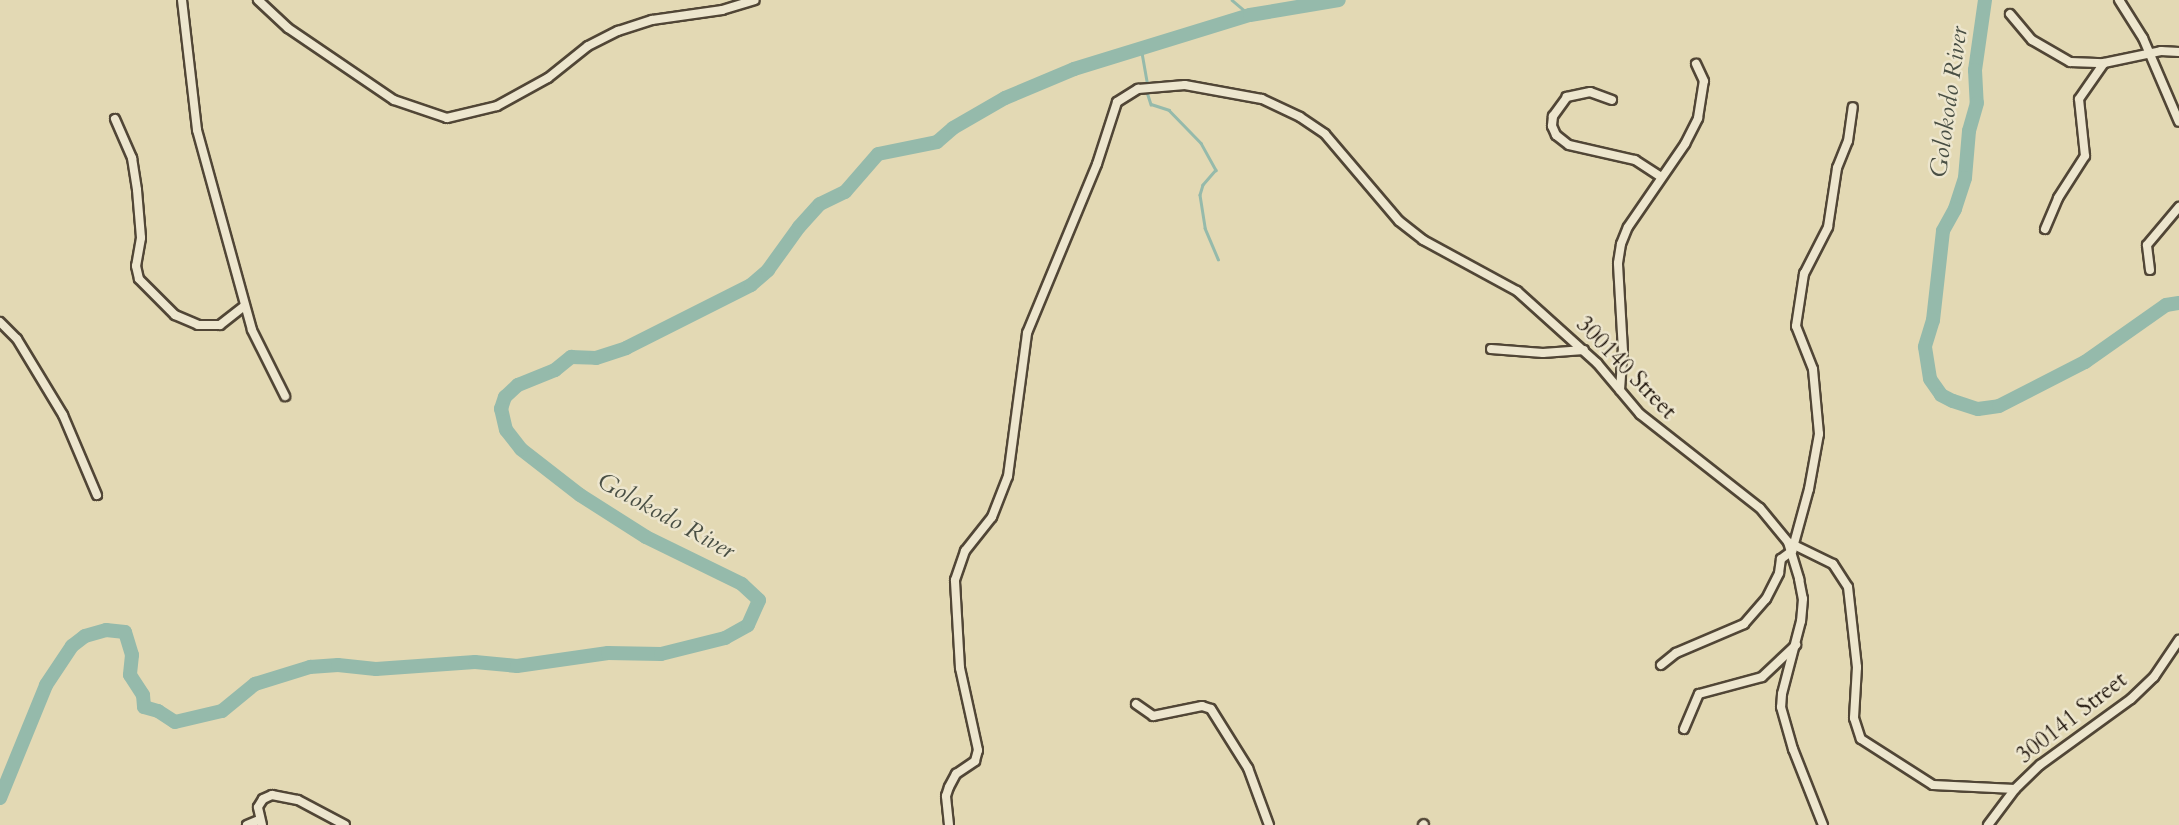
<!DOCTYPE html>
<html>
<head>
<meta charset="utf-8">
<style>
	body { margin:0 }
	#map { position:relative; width:2179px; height:825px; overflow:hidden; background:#e3d9b4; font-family:Cardo,serif }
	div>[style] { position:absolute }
	.stream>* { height:2.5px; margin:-1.25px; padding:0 1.25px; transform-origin:1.25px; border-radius:1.25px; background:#95baab }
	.river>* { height:14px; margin:-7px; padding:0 7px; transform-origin:7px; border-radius:7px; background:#95baab }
	.roads { filter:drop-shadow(2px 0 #514636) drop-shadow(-2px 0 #514636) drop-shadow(0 2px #514636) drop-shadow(0 -2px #514636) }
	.minor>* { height:8px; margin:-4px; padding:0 4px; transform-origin:4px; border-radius:4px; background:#ede6ce }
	span { translate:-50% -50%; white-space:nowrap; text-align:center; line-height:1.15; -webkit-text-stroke:5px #ede6ce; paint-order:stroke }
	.street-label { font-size:23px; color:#20150c }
	.water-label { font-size:24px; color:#494f44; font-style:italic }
</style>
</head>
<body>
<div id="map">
	<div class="stream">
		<i style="left:1232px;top:0;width:23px;rotate:40deg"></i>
		<i style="left:1141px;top:47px;width:40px;rotate:80deg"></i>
		<i style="left:1147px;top:92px;width:13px;rotate:72deg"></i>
		<i style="left:1151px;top:104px;width:19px;rotate:18deg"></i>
		<i style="left:1169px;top:110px;width:46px;rotate:45.9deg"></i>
		<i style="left:1201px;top:143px;width:31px;rotate:61deg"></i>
		<i style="left:1216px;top:170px;width:20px;rotate:131deg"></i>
		<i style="left:1203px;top:185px;width:10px;rotate:107deg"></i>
		<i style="left:1200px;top:195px;width:33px;rotate:81deg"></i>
		<i style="left:1205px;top:228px;width:34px;rotate:67deg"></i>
	</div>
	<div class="river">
		<i style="left:1985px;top:0;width:71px;rotate:98.1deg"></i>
		<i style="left:1975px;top:70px;width:33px;rotate:87deg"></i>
		<i style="left:1977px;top:103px;width:29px;rotate:106deg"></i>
		<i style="left:1969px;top:131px;width:47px;rotate:94.9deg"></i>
		<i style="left:1965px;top:178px;width:33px;rotate:108deg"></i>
		<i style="left:1955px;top:209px;width:25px;rotate:119deg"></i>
		<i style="left:1943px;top:231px;width:90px;rotate:96.4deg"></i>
		<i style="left:1933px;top:320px;width:28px;rotate:107deg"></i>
		<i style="left:1925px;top:347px;width:32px;rotate:81deg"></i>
		<i style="left:1930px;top:379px;width:19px;rotate:55deg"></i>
		<i style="left:1941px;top:395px;width:13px;rotate:27deg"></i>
		<i style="left:1953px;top:401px;width:26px;rotate:18deg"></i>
		<i style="left:1978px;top:409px;width:21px;rotate:-8deg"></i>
		<i style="left:1999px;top:406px;width:97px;rotate:-27.1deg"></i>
		<i style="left:2085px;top:362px;width:99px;rotate:-35.1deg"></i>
		<i style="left:2166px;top:305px;width:13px;rotate:-9deg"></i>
		<i style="left:0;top:798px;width:122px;rotate:-67.8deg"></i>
		<i style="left:46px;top:685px;width:47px;rotate:-56.3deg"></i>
		<i style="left:72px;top:646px;width:16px;rotate:-38deg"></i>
		<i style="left:85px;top:636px;width:22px;rotate:-16deg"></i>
		<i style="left:106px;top:630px;width:19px;rotate:6deg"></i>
		<i style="left:125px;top:632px;width:24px;rotate:73deg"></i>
		<i style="left:132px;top:655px;width:20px;rotate:96deg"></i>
		<i style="left:130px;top:675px;width:24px;rotate:57deg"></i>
		<i style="left:143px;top:695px;width:12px;rotate:85deg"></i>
		<i style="left:144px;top:707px;width:15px;rotate:16deg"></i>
		<i style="left:158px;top:711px;width:20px;rotate:33deg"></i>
		<i style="left:175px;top:722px;width:48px;rotate:-13.2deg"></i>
		<i style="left:222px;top:711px;width:43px;rotate:-39.3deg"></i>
		<i style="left:255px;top:684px;width:58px;rotate:-17.2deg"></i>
		<i style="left:310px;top:667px;width:28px;rotate:-4deg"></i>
		<i style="left:338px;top:665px;width:38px;rotate:6deg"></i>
		<i style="left:376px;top:669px;width:99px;rotate:-4deg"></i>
		<i style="left:475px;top:662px;width:42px;rotate:5.4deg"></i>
		<i style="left:517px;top:666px;width:92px;rotate:-8.1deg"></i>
		<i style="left:608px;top:653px;width:53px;rotate:1.1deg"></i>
		<i style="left:661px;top:654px;width:66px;rotate:-14deg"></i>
		<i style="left:725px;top:638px;width:26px;rotate:-29deg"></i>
		<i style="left:748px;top:625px;width:27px;rotate:-66deg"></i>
		<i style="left:759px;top:600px;width:23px;rotate:-137deg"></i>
		<i style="left:742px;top:584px;width:107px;rotate:-153.9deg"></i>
		<i style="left:646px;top:537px;width:78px;rotate:-147.5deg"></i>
		<i style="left:580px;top:495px;width:75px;rotate:-142.1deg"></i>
		<i style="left:521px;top:449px;width:24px;rotate:-128deg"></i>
		<i style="left:506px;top:430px;width:22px;rotate:-103deg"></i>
		<i style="left:501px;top:409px;width:13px;rotate:-72deg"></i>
		<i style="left:505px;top:397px;width:18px;rotate:-43deg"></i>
		<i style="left:518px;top:385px;width:40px;rotate:-22deg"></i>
		<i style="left:555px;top:370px;width:21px;rotate:-39deg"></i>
		<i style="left:571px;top:357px;width:25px;rotate:2deg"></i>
		<i style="left:596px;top:358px;width:32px;rotate:-18deg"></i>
		<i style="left:626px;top:348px;width:140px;rotate:-26.7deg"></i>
		<i style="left:751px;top:285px;width:23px;rotate:-41deg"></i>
		<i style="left:768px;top:270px;width:53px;rotate:-54.2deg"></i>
		<i style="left:799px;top:227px;width:31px;rotate:-48deg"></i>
		<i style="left:820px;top:204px;width:28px;rotate:-26deg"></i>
		<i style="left:845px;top:192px;width:50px;rotate:-49deg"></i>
		<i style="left:878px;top:154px;width:60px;rotate:-11.5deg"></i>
		<i style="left:937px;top:142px;width:21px;rotate:-41deg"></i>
		<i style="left:953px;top:128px;width:60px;rotate:-30deg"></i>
		<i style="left:1005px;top:98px;width:75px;rotate:-22.8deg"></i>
		<i style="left:1074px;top:69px;width:184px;rotate:-17.1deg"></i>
		<i style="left:1250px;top:15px;width:90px;rotate:-9.6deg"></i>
	</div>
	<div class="roads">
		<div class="minor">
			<i style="left:182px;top:0;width:131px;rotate:83.4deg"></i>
			<i style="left:197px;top:130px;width:207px;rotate:74.6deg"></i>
			<i style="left:252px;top:330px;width:74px;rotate:63.4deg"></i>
			<i style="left:258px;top:0;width:41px;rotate:43deg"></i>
			<i style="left:288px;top:28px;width:128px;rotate:34.2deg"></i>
			<i style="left:394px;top:100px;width:56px;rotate:18.8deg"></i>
			<i style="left:447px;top:118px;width:51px;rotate:-13.5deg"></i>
			<i style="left:497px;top:106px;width:58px;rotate:-28.8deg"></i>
			<i style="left:548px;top:78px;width:51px;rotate:-38.7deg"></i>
			<i style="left:588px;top:46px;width:34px;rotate:-27deg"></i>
			<i style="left:618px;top:31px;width:36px;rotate:-18deg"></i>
			<i style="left:652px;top:20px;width:71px;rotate:-8.1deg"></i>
			<i style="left:722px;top:10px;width:34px;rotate:-17deg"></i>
			<i style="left:2119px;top:0;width:45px;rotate:57.7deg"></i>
			<i style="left:2143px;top:38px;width:91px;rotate:66.8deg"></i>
			<i style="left:2010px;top:14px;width:34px;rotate:50deg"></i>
			<i style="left:2032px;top:40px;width:44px;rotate:30.1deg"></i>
			<i style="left:2070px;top:62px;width:34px;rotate:2deg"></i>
			<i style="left:2104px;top:63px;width:58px;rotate:-11.9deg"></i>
			<i style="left:2161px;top:51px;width:18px;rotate:3deg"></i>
			<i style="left:1612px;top:100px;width:23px;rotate:-160deg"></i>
			<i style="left:1590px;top:92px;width:24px;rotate:168deg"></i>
			<i style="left:1567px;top:97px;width:24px;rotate:126deg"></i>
			<i style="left:1553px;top:116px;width:10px;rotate:96deg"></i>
			<i style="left:1552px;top:126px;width:10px;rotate:66deg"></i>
			<i style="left:1556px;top:135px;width:16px;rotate:38deg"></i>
			<i style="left:1569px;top:145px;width:68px;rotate:12.8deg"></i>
			<i style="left:1635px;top:160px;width:31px;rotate:33deg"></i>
			<i style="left:115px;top:119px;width:43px;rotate:66.4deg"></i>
			<i style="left:132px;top:158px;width:32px;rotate:81deg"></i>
			<i style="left:137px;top:190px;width:48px;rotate:85.2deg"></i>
			<i style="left:141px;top:238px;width:28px;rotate:100deg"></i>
			<i style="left:136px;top:266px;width:13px;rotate:77deg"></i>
			<i style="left:139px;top:279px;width:51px;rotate:45deg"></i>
			<i style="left:175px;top:315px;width:25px;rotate:23deg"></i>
			<i style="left:198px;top:325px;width:22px"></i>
			<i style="left:220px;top:325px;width:31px;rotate:-38deg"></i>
			<i style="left:2045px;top:229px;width:34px;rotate:-67deg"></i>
			<i style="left:2058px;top:198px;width:50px;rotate:-57.3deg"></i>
			<i style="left:2085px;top:156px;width:57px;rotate:-96deg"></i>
			<i style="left:2079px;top:99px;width:44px;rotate:-55.2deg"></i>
			<i style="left:2150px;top:270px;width:25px;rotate:-97deg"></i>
			<i style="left:2147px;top:245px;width:50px;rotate:-49.9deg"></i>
			<i style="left:0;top:322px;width:24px;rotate:45deg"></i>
			<i style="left:17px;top:339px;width:89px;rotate:58.8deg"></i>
			<i style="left:63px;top:415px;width:87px;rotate:67deg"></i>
			<i style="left:1491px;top:349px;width:52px;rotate:4.4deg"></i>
			<i style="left:1543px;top:353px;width:41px;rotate:-4.2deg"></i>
			<i style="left:1620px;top:390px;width:39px;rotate:-86deg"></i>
			<i style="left:1623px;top:351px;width:88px;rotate:-93.3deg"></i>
			<i style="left:1618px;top:263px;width:19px;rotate:-81deg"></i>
			<i style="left:1621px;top:244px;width:18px;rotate:-68deg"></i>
			<i style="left:1628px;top:227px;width:101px;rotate:-55.5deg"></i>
			<i style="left:1685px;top:144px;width:29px;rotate:-63deg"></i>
			<i style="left:1698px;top:118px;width:37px;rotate:-81deg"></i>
			<i style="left:1704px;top:81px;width:19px;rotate:-115deg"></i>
			<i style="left:1794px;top:545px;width:43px;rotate:26deg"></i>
			<i style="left:1833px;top:564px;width:27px;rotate:57deg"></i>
			<i style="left:1848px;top:587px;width:81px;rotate:83.6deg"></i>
			<i style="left:1857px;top:667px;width:51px;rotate:93.4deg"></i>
			<i style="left:1854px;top:718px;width:22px;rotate:72deg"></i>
			<i style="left:1861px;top:739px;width:85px;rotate:32.6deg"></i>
			<i style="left:1933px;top:785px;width:82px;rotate:2.8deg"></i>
			<i style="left:1661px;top:665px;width:19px;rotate:-39deg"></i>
			<i style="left:1676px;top:653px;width:74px;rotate:-23.1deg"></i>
			<i style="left:1744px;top:624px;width:33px;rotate:-49deg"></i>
			<i style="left:1766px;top:599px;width:29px;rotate:-63deg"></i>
			<i style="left:1779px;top:573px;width:14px;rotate:-82deg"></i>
			<i style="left:1781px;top:559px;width:14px;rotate:-36deg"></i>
			<i style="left:1792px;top:551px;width:64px;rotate:-74.7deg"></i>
			<i style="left:1809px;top:489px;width:56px;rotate:-79.7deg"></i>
			<i style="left:1819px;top:434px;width:65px;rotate:-95.3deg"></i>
			<i style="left:1813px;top:369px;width:46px;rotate:-111.6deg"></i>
			<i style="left:1796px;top:326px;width:53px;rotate:-81.3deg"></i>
			<i style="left:1804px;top:274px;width:53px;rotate:-62.9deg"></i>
			<i style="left:1828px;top:227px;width:60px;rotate:-81.3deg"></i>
			<i style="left:1837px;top:168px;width:29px;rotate:-68deg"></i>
			<i style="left:1848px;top:141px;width:34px;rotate:-82deg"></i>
			<i style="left:1136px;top:704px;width:21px;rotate:35deg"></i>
			<i style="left:1153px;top:716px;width:50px;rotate:-11.5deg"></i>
			<i style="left:1202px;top:706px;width:9px;rotate:18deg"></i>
			<i style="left:1211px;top:709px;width:70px;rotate:57.9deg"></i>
			<i style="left:1248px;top:768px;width:61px;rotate:69.8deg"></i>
			<i style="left:1684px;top:729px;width:38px;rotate:-67deg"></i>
			<i style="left:1699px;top:694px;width:65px;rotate:-15.1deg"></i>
			<i style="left:1762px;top:677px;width:47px;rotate:-43.3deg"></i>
			<i style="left:247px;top:825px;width:13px;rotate:-23deg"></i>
			<i style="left:262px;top:825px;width:18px;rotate:-103deg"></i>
			<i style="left:258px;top:807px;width:9px;rotate:-58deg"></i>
			<i style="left:263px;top:799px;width:10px;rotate:-24deg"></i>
			<i style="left:272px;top:795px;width:26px;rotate:11deg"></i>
			<i style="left:298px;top:800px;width:53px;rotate:28deg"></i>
			<i style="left:949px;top:825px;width:29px;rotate:-96deg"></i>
			<i style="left:946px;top:796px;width:9px;rotate:-72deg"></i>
			<i style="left:949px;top:787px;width:15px;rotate:-62deg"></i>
			<i style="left:956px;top:774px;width:23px;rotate:-34deg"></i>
			<i style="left:975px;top:761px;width:11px;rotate:-75deg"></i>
			<i style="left:978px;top:750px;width:84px;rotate:-102.4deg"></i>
			<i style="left:960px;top:668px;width:88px;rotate:-93.3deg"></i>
			<i style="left:955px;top:580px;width:31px;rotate:-71deg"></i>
			<i style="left:965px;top:551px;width:43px;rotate:-51.5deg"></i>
			<i style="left:992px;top:517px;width:44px;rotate:-68.7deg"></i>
			<i style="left:1008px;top:476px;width:144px;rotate:-82.4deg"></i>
			<i style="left:1027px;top:333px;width:183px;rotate:-67.5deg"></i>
			<i style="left:1097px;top:164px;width:65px;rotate:-72.1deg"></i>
			<i style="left:1117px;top:102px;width:25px;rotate:-32deg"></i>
			<i style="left:1138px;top:89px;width:47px;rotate:-4.9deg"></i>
			<i style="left:1185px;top:85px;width:78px;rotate:10.3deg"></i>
			<i style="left:1262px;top:99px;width:42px;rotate:25.3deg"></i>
			<i style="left:1300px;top:117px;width:30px;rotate:34deg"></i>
			<i style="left:1325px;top:134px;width:114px;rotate:49.6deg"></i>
			<i style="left:1399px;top:221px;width:31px;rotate:38deg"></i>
			<i style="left:1423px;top:240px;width:107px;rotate:28.5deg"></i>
			<i style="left:1517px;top:291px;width:108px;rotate:42deg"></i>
			<i style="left:1597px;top:363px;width:67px;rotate:49.9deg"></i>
			<i style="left:1640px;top:414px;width:152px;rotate:38.1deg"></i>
			<i style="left:1760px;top:508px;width:44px;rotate:50.5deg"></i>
			<i style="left:1788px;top:542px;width:39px;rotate:73deg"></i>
			<i style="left:1799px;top:579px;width:20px;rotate:79deg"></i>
			<i style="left:1803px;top:599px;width:22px;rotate:95deg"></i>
			<i style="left:1801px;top:621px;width:75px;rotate:104.6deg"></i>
			<i style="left:1782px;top:694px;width:13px;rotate:94deg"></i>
			<i style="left:1781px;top:707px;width:44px;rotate:74.1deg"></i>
			<i style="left:1793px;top:749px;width:82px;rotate:68.5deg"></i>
			<i style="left:1423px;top:825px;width:1px;rotate:-45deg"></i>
			<i style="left:1988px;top:825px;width:45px;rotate:-53.1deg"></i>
			<i style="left:2015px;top:789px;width:35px;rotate:-44deg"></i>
			<i style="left:2040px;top:765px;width:112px;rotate:-36deg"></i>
			<i style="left:2131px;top:699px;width:32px;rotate:-44deg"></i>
			<i style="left:2154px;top:677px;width:45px;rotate:-56deg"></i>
		</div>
	</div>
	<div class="street-label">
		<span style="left:1626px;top:368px;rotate:46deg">300140 Street</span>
		<span style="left:2072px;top:718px;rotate:-38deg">300141 Street</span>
	</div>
	<div class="water-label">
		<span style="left:1949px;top:102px;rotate:-82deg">Golokodo River</span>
		<span style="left:666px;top:516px;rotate:29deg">Golokodo River</span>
	</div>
</div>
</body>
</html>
